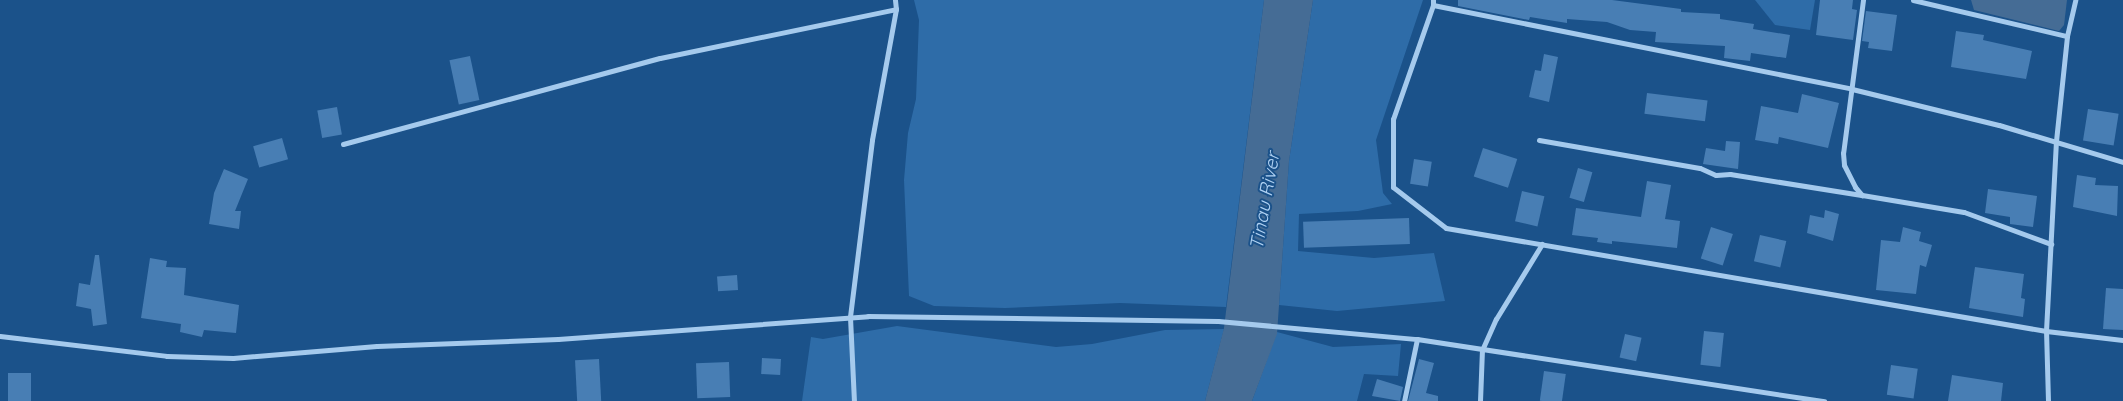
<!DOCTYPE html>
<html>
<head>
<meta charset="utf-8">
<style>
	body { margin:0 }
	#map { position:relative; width:2123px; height:401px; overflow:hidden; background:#1b528a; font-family:Quicksand,sans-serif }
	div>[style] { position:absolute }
	.green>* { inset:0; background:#2e6ca8 }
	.water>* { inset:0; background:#456c95 }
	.building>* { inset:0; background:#487eb4; transform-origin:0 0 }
	.street>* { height:5px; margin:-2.5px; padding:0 2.5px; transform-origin:2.5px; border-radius:2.5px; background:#a5caed }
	span { translate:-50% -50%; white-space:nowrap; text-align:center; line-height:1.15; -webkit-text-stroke:4px #1b528a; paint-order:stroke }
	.water-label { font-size:19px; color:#b1d3f4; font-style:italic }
</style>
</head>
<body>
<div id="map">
	<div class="green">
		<i style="clip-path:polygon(914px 0,1264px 0,1226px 307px,1120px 303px,1005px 308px,934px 306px,909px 296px,904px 180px,908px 133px,916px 99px,919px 20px)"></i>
		<i style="clip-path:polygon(1313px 0,1423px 0,1376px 140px,1383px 193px,1392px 204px,1358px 211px,1299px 214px,1298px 251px,1374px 258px,1434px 253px,1445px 301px,1337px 311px,1279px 305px,1289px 161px)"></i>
		<i style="clip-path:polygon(1755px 0,1815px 0,1810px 30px,1775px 25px)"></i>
		<i style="clip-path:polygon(897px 326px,1056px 347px,1092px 344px,1165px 330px,1224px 329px,1205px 401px,802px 401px,811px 337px,823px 339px)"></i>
		<i style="clip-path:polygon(1277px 332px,1333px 347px,1401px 344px,1398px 376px,1364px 374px,1357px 401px,1252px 401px)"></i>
	</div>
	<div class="water">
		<i style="clip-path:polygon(1264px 0,1313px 0,1289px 161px,1277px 334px,1252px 401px,1205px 401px,1224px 328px)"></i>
		<i style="clip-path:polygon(1971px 0,2067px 0,2064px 25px,2059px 31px,1974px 10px)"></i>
	</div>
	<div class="building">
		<i style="clip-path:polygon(1458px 0,1612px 0,1681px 9px,1681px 12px,1720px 14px,1720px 19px,1754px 24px,1753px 29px,1790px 35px,1786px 58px,1751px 53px,1750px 61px,1724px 58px,1725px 46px,1655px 42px,1656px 32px,1630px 30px,1607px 22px,1567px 19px,1567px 23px,1530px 17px,1529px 20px,1458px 6px)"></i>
		<i style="clip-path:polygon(1820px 0,1853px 0,1852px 9px,1857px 10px,1853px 40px,1816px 35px)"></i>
		<i style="clip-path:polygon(1866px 11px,1897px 15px,1892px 51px,1868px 48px,1869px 42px,1862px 41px)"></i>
		<i style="clip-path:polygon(1956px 31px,1984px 35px,1983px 40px,2032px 51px,2026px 79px,1951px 67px)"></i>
		<i style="clip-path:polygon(1544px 54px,1558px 57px,1549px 102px,1529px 97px,1535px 70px,1541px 71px)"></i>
		<i style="left:470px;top:56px;width:45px;height:21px;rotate:78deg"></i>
		<i style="left:1647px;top:93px;width:61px;height:21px;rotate:7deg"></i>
		<i style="clip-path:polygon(1802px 94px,1839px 103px,1828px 148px,1779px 137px,1778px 144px,1755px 140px,1761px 106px,1798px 113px)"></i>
		<i style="left:337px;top:107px;width:28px;height:20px;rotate:80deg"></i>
		<i style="left:2088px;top:109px;width:31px;height:32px;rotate:9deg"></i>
		<i style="left:282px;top:138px;width:22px;height:30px;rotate:74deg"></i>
		<i style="clip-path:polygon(1726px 141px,1740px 142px,1738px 169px,1703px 164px,1706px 148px,1725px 151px)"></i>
		<i style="left:1483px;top:148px;width:36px;height:30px;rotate:18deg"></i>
		<i style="left:1414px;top:159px;width:18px;height:25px;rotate:9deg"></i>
		<i style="left:1578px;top:168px;width:15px;height:31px;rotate:16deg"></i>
		<i style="clip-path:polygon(224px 169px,248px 179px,235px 211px,241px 211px,239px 229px,209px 224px,214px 193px)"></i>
		<i style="clip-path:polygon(2077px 175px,2096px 178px,2095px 185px,2118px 186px,2117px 216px,2073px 207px)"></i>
		<i style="clip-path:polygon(1647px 181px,1671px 185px,1665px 219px,1680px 221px,1677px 248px,1612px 241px,1612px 244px,1597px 242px,1598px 238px,1572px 235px,1576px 208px,1641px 217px)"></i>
		<i style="clip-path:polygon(1988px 189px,2037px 196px,2033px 227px,2010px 224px,2010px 217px,1985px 213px)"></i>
		<i style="left:1522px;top:191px;width:23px;height:31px;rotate:13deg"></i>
		<i style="clip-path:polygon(1825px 210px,1839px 214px,1833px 241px,1807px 233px,1810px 215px,1824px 218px)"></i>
		<i style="left:1409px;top:218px;width:26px;height:106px;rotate:88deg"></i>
		<i style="left:1711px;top:227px;width:23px;height:33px;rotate:18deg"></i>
		<i style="clip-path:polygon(1903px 227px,1921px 232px,1919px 241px,1932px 245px,1926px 267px,1920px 265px,1916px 294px,1876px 290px,1881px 240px,1900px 242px)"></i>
		<i style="left:1760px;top:235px;width:27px;height:27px;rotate:13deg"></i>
		<i style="clip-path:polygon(95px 255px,99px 255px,107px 324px,93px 326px,91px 309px,76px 306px,79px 283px,90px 285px)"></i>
		<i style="clip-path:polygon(150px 258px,167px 261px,166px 267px,186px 268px,184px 295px,239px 305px,236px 333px,204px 330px,202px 337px,180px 332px,181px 324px,141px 318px)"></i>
		<i style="clip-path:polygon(1975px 267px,2024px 274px,2021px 298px,2025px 299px,2023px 317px,1969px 308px)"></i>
		<i style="left:737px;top:275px;width:15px;height:20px;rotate:86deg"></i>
		<i style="clip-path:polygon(2106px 288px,2123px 289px,2123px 330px,2103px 329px)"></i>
		<i style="left:1704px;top:331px;width:20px;height:34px;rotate:6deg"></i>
		<i style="left:1625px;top:334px;width:17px;height:24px;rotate:13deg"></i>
		<i style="left:762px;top:358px;width:19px;height:16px;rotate:3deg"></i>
		<i style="left:599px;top:359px;width:42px;height:24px;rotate:87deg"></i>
		<i style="clip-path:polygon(1419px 359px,1434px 363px,1426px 393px,1438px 396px,1438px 401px,1408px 401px)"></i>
		<i style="left:729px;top:362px;width:35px;height:33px;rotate:88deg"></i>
		<i style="left:1891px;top:365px;width:27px;height:30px;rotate:8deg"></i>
		<i style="left:1544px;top:371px;width:22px;height:30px;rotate:8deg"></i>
		<i style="left:8px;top:373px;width:23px;height:28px"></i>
		<i style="clip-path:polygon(1952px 375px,2003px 383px,2001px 401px,1948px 401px)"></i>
		<i style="clip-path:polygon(1377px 379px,1403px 387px,1400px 401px,1372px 396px)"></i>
	</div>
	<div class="street">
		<i style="left:895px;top:0;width:9px;rotate:84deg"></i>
		<i style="left:1433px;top:0;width:5px;rotate:90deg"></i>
		<i style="left:1433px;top:5px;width:427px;rotate:11.3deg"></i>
		<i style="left:1852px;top:89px;width:151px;rotate:13.8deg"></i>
		<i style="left:1999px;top:125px;width:129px;rotate:16.6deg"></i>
		<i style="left:1863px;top:0;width:154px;rotate:97.4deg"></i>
		<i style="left:1843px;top:153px;width:12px;rotate:85deg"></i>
		<i style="left:1844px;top:165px;width:25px;rotate:63deg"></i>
		<i style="left:1855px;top:187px;width:11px;rotate:49deg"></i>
		<i style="left:1862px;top:195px;width:103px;rotate:9.5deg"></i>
		<i style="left:1964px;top:212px;width:93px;rotate:20.2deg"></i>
		<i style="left:1913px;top:0;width:158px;rotate:13.2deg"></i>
		<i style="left:2067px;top:36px;width:37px;rotate:-77deg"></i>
		<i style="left:1433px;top:5px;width:121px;rotate:109.3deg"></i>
		<i style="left:1393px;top:119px;width:68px;rotate:90deg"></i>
		<i style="left:1393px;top:187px;width:67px;rotate:37.7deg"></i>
		<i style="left:1446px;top:228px;width:609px;rotate:9.74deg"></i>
		<i style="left:2046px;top:331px;width:78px;rotate:6.7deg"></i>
		<i style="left:1539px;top:140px;width:163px;rotate:9.9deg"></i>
		<i style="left:1700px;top:168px;width:17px;rotate:24deg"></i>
		<i style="left:1716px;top:175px;width:14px;rotate:-4deg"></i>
		<i style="left:1730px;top:174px;width:133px;rotate:9.1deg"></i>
		<i style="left:343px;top:144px;width:328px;rotate:-15.2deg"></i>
		<i style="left:660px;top:58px;width:241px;rotate:-11.7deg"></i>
		<i style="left:896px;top:9px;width:133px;rotate:100.4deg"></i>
		<i style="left:872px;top:140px;width:178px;rotate:97.1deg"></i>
		<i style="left:850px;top:317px;width:84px;rotate:87.3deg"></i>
		<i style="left:0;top:336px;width:168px;rotate:6.8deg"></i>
		<i style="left:167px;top:356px;width:66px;rotate:1.7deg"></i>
		<i style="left:233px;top:358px;width:144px;rotate:-4.8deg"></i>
		<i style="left:377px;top:346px;width:181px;rotate:-2.2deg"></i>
		<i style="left:558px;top:339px;width:311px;rotate:-4.2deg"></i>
		<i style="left:868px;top:316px;width:350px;rotate:0.8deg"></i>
		<i style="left:1218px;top:321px;width:200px;rotate:5.2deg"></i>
		<i style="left:1417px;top:339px;width:63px;rotate:101.8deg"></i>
		<i style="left:1417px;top:339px;width:412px;rotate:8.7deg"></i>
		<i style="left:1480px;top:401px;width:51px;rotate:-87.8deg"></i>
		<i style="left:1482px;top:350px;width:34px;rotate:-66deg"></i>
		<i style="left:1496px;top:319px;width:88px;rotate:-58.5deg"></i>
		<i style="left:2048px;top:401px;width:70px;rotate:-91.6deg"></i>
		<i style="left:2046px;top:331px;width:190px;rotate:-87deg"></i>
		<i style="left:2056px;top:141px;width:106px;rotate:-84deg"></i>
	</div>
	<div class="water-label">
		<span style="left:1265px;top:201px;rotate:-80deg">Tinau River</span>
	</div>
</div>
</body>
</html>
